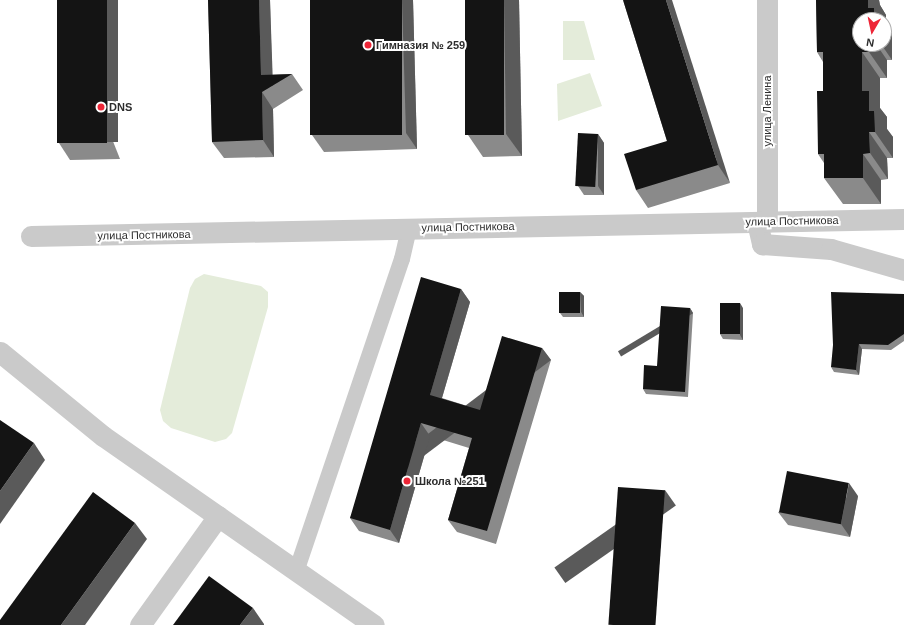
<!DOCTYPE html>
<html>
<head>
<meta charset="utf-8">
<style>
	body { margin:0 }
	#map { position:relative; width:904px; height:625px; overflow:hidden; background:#fff; font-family:Arial,sans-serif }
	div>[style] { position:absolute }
	.green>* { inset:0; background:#e4ecda }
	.pedestrian>* { height:16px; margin:-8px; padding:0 8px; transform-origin:8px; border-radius:8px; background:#cacaca }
	.minor>* { height:21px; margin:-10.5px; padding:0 10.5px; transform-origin:10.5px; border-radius:10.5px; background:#cacaca }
	.wall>* { inset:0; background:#8a8a8a }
	.shaded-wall>* { inset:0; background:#5a5a5a; transform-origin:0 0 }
	.building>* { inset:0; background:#141414; transform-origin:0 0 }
	.dots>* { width:11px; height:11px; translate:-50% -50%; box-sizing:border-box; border:2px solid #fff; border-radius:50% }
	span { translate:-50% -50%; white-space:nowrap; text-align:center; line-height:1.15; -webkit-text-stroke:4px #fff; paint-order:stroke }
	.poi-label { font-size:11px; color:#2d2d2d; font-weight:700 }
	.left { translate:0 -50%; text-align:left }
	.street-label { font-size:11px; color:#2d2d2d }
	.north { position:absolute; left:852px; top:12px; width:40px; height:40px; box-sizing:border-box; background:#fff; border:1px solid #ababab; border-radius:50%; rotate:189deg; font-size:11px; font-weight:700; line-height:16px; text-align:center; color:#2d2d2d }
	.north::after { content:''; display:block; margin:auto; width:14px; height:18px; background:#ee2637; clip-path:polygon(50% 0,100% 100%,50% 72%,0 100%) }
</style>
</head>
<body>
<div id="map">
	<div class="green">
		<i style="clip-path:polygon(584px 21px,595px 60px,563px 60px,563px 21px)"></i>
		<i style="clip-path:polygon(590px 73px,602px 106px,558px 121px,557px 84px)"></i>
		<i style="clip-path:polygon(204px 274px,261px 286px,268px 292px,268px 307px,232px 433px,226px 439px,215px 442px,171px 428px,163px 421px,160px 410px,190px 288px,195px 279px)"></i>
	</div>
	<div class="pedestrian">
		<i style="left:296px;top:572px;width:330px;rotate:-71.3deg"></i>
		<i style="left:402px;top:259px;width:32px;rotate:-77deg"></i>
	</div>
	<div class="minor">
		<i style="left:767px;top:0;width:222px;rotate:90deg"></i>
		<i style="left:757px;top:222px;width:23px;rotate:77deg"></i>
		<i style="left:762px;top:244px;width:69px;rotate:4.1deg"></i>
		<i style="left:831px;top:249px;width:76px;rotate:16deg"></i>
		<i style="left:31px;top:236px;width:873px;rotate:-1.12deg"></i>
		<i style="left:0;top:352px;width:133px;rotate:39.2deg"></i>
		<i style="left:103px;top:436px;width:330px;rotate:34.9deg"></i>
		<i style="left:140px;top:625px;width:134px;rotate:-54.4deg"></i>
	</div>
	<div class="wall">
		<i style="clip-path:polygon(57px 0,120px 159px,70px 160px,59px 143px)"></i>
		<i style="clip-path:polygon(208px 0,270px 0,272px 75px,292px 74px,303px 90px,273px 109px,274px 157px,224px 158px,212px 142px)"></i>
		<i style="clip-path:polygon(310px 0,413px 0,417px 149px,324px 152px,312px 135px)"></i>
		<i style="clip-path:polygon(465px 0,519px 0,522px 156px,483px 157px,468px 135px)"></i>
		<i style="clip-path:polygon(623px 0,730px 183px,648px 208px,636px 190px,667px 141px)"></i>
		<i style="clip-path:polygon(evenodd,816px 0,879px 0,880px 5px,886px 15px,886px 26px,892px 34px,892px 60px,887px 60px,887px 78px,880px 78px,880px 108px,887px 117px,887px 129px,893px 137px,893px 158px,887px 158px,888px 179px,881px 180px,881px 204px,843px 204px,824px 178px,824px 163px,818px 154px,823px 91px,823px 62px,817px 52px,816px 0,860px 20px,884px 20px,884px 44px,860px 44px,860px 20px)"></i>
		<i style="clip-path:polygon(598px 134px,604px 143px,604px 195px,584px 195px,578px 186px)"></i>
		<i style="clip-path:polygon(461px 289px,470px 302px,442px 398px,480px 410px,542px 348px,551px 360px,496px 544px,457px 532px,448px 520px,469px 448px,430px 436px,399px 543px,359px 531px,350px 518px)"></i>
		<i style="clip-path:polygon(580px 292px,584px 296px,584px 317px,563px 317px,560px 313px)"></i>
		<i style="clip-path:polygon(904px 294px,904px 341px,891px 350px,862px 349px,859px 375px,834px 372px,831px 367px)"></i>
		<i style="clip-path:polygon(690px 308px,693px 313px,688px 397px,646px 394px,643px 389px,657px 366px)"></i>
		<i style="clip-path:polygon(743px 308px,743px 340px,723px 339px,720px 334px)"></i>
		<i style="clip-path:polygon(858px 496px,850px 537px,788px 525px,778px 512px)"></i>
	</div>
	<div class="shaded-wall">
		<i style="left:107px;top:0;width:11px;height:142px"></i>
		<i style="clip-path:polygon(259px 0,270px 0,273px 86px,261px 75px)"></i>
		<i style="clip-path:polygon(402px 0,413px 0,417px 149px,406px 133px)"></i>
		<i style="clip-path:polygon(504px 0,519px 0,522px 156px,506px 134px)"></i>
		<i style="clip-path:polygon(666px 0,672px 0,730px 183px,718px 165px)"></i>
		<i style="clip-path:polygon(868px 0,879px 0,880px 5px,886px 15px,886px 26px,892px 34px,892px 60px,881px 44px,884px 44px,884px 20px,874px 20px,868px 8px)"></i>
		<i style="clip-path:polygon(869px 44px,876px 44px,887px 60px,887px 78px,869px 52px)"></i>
		<i style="clip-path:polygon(862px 52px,880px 78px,880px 108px,887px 117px,887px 129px,893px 137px,893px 158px,875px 132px,869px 111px,862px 91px)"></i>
		<i style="clip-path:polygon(262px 92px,273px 109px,274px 157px,263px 140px)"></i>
		<i style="clip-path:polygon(869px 132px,887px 158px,888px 179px,870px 153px)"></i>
		<i style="clip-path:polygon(598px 134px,604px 143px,604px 195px,598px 186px)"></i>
		<i style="clip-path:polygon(863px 154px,881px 180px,881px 204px,863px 178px)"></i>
		<i style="clip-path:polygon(461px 289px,470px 302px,439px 408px,430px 395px)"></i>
		<i style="clip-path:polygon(580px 292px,584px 296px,584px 317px,581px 312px)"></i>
		<i style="clip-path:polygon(740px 303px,743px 308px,743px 340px,740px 335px)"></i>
		<i style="left:690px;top:308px;width:6px;height:84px;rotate:59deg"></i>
		<i style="clip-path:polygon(859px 344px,862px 349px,859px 375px,856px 370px)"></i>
		<i style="left:542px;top:348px;width:15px;height:191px;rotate:53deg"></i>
		<i style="clip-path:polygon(421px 423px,430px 436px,399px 543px,390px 530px)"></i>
		<i style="clip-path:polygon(34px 443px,45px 460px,0 524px,0 491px)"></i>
		<i style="clip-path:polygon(849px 483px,858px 496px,850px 537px,841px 524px)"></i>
		<i style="left:665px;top:490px;width:19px;height:135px;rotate:55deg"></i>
		<i style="clip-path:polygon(135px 523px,147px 539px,85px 625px,61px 625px)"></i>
		<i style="clip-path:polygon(253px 608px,264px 624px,264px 625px,240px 625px)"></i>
	</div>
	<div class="building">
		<i style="left:57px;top:0;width:50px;height:143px"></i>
		<i style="clip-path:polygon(208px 0,259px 0,261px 75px,292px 74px,262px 92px,263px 140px,212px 142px)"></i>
		<i style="left:310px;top:0;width:92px;height:135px"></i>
		<i style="left:465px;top:0;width:39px;height:135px"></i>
		<i style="clip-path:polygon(623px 0,666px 0,718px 165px,636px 190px,624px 154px,667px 141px)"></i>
		<i style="clip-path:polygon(816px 0,868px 0,868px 8px,874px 8px,874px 20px,860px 20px,860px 44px,869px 44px,869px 52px,862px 52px,862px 91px,869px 91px,869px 111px,874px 111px,875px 132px,869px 132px,870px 153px,863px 154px,863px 178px,824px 178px,824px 154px,818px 154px,817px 91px,823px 91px,823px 52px,817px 52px)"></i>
		<i style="left:578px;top:133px;width:20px;height:53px;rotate:3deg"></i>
		<i style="clip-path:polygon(421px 277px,461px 289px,430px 395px,480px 410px,502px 336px,542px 348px,487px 531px,448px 520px,472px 438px,421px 423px,390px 530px,350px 518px)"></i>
		<i style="left:559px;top:292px;width:21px;height:21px"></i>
		<i style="clip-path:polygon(831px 292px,904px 294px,904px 334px,888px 345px,859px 344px,856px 370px,831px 367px,833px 345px)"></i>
		<i style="left:720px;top:303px;width:20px;height:31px"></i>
		<i style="clip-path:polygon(661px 306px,690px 308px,685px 392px,643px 389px,644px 365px,657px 366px)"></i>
		<i style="clip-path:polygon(0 420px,34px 443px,0 491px)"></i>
		<i style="left:787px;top:471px;width:63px;height:42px;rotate:11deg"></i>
		<i style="left:618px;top:487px;width:47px;height:138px;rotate:4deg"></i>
		<i style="clip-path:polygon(93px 492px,135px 523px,61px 625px,0 625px,0 620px)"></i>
		<i style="clip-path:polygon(209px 576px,253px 608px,240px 625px,173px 625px)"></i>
	</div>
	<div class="dots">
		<i style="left:368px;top:45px;background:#ee2637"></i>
		<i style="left:101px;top:107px;background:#ee2637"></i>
		<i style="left:407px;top:481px;background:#ee2637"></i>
	</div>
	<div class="poi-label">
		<span class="left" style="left:376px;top:45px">Гимназия № 259</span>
		<span class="left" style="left:109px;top:107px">DNS</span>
		<span class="left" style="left:415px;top:481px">Школа №251</span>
	</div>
	<div class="street-label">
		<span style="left:767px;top:111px;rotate:-90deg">улица Ленина</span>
		<span style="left:792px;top:221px;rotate:-1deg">улица Постникова</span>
		<span style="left:468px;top:227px;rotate:-1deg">улица Постникова</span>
		<span style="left:144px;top:235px;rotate:-1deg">улица Постникова</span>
	</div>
	<div class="north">N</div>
</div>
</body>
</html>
